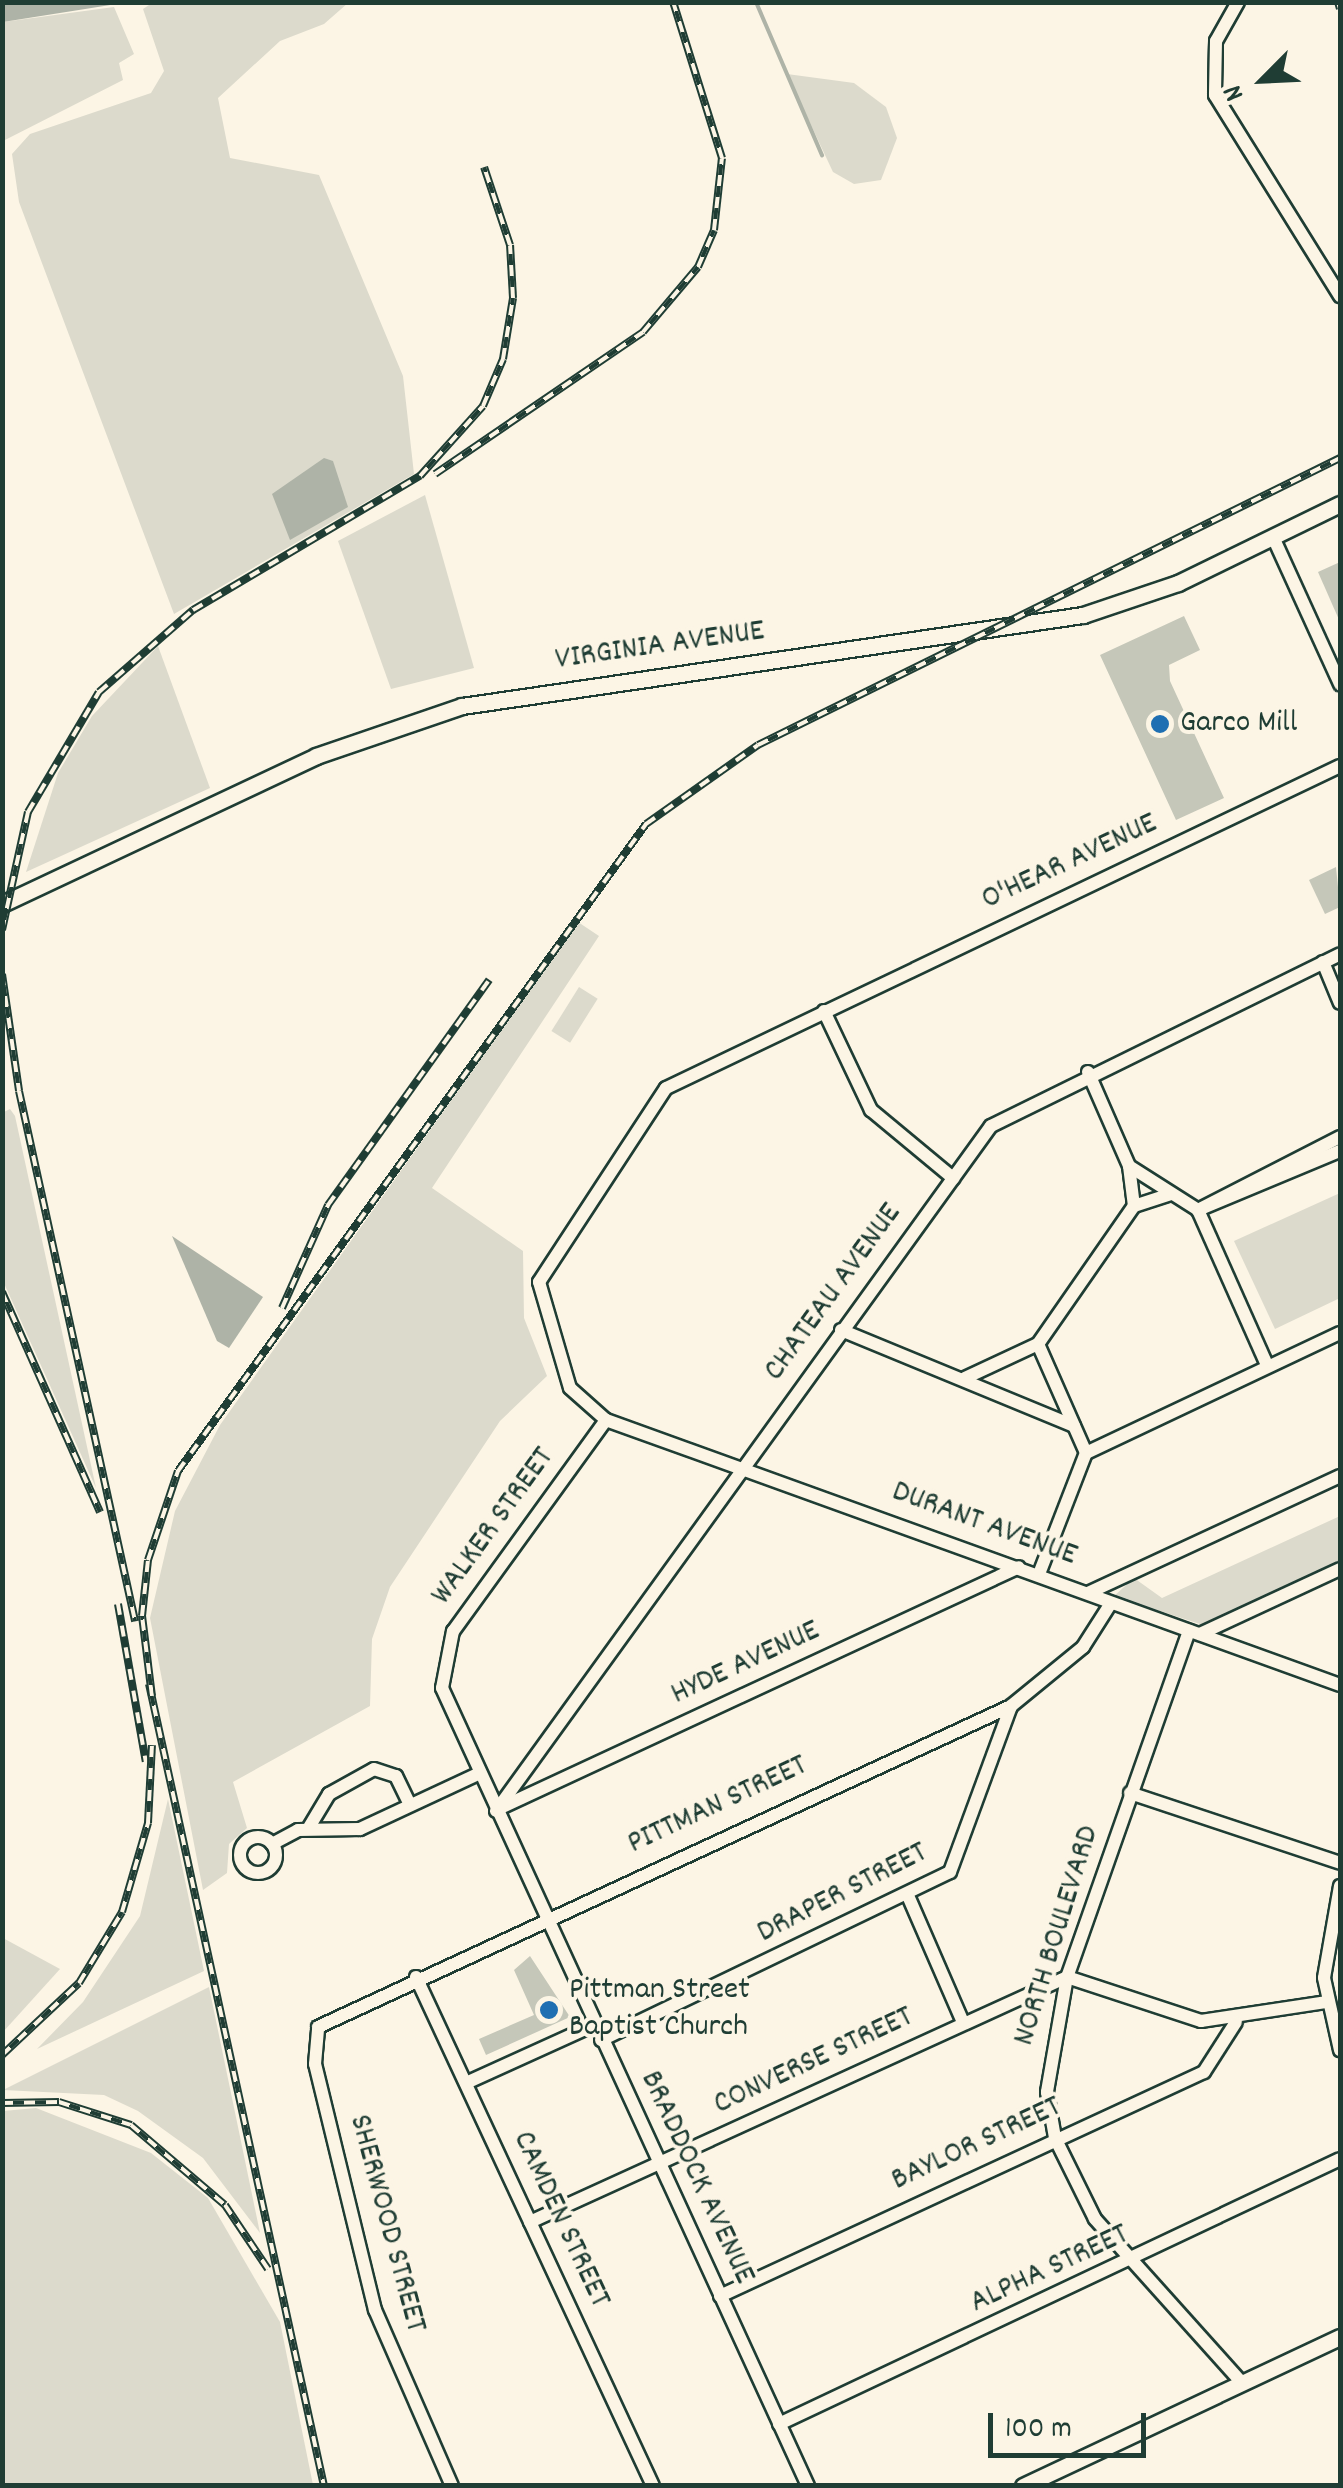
<!DOCTYPE html>
<html>
<head>
<meta charset="utf-8">
<style>
	body { margin:0 }
	#map { position:relative; width:1343px; height:2488px; overflow:hidden; background:#fcf5e5; font-family:Dekko,sans-serif }
	div>[style] { position:absolute }
	.green>* { inset:0; background:#dcdacc; transform-origin:0 0 }
	.water>* { inset:0; background:#aeb3a7 }
	.stream>* { height:4px; margin:-2px; padding:0 2px; transform-origin:2px; border-radius:2px; background:#aeb3a7 }
	.building>* { inset:0; background:#c5c7b9 }
	.roads { filter:drop-shadow(2px 0 #1f3d34) drop-shadow(-2px 0 #1f3d34) drop-shadow(0 2px #1f3d34) drop-shadow(0 -2px #1f3d34) }
	.minor>* { height:12px; margin:-6px; padding:0 6px; transform-origin:6px; border-radius:6px; background:#fcf5e5 }
	.minor>.ring { margin:-6px; padding:0; box-sizing:content-box; background:none; border:12px solid #fcf5e5; border-radius:50% }
	.major>* { height:15px; margin:-7.5px; padding:0 7.5px; transform-origin:7.5px; border-radius:7.5px; background:#fcf5e5 }
	.rail>* { height:8px; margin-top:-4px; transform-origin:0; background:repeating-linear-gradient(90deg,#fcf5e5 0 11px,#1f3d34 0 22px); box-sizing:border-box; border-block:2px solid #1f3d34 }
	.dots>* { width:28px; height:28px; translate:-50% -50%; box-sizing:border-box; border:5px solid #fcf5e5; border-radius:50% }
	span { translate:-50% -50%; white-space:nowrap; text-align:center; line-height:1.15; -webkit-text-stroke:8px #fcf5e5; paint-order:stroke }
	.street-label { font-size:32px; color:#1f3d34 }
	.poi-label { font-size:32px; color:#1f3d34 }
	.left { translate:0 -50%; text-align:left }
	.frame { position:absolute; inset:0; border:5px solid #1f3d34; pointer-events:none }
	.north { position:absolute; left:1213px; top:30px; width:100px; height:100px; -webkit-text-stroke:8px #fcf5e5; paint-order:stroke; rotate:246deg; font-size:28px; font-weight:700; line-height:40px; text-align:center; color:#1f3d34 }
	.north::after { content:''; display:block; margin:auto; width:35px; height:45px; background:#1f3d34; clip-path:polygon(50% 0,100% 100%,50% 72%,0 100%) }
	.scale { position:absolute; left:988px; top:2413px; width:158px; height:45px; box-sizing:border-box; border:5px solid #1f3d34; border-top:0; padding-left:12px; font-size:30px; line-height:35px; white-space:nowrap; color:#1f3d34; -webkit-text-stroke:8px #fcf5e5; paint-order:stroke }
</style>
</head>
<body>
<div id="map">
	<div class="green">
		<i style="clip-path:polygon(348px 3px,324px 24px,280px 41px,218px 98px,230px 158px,319px 175px,403px 376px,414px 474px,174px 614px,19px 202px,12px 154px,30px 134px,151px 93px,164px 71px,143px 9px,149px 5px)"></i>
		<i style="clip-path:polygon(114px 7px,134px 54px,119px 63px,123px 80px,3px 141px,3px 22px)"></i>
		<i style="clip-path:polygon(787px 74px,854px 83px,886px 107px,897px 138px,881px 180px,854px 184px,833px 172px)"></i>
		<i style="clip-path:polygon(425px 495px,474px 668px,391px 689px,338px 541px)"></i>
		<i style="clip-path:polygon(158px 646px,210px 788px,26px 872px,58px 773px,92px 716px)"></i>
		<i style="clip-path:polygon(578px 922px,599px 936px,432px 1188px,523px 1251px,524px 1318px,547px 1376px,500px 1421px,390px 1587px,372px 1639px,370px 1706px,233px 1782px,247px 1828px,229px 1844px,227px 1873px,203px 1890px,150px 1618px,175px 1511px,220px 1425px)"></i>
		<i style="left:579px;top:987px;width:22px;height:52px;rotate:32deg"></i>
		<i style="clip-path:polygon(10px 1109px,15px 1116px,96px 1488px,3px 1281px,2px 1113px)"></i>
		<i style="clip-path:polygon(1340px 1193px,1340px 1298px,1275px 1329px,1234px 1241px)"></i>
		<i style="clip-path:polygon(1340px 1516px,1340px 1561px,1203px 1625px,1114px 1596px,1134px 1578px,1162px 1598px)"></i>
		<i style="clip-path:polygon(168px 1799px,204px 1971px,37px 2049px,83px 2002px,140px 1916px)"></i>
		<i style="clip-path:polygon(3px 1938px,60px 1969px,3px 2032px)"></i>
		<i style="clip-path:polygon(209px 1987px,260px 2233px,203px 2158px,138px 2111px,104px 2095px,3px 2090px)"></i>
		<i style="clip-path:polygon(36px 2108px,151px 2153px,208px 2198px,280px 2322px,313px 2485px,3px 2485px,3px 2111px)"></i>
	</div>
	<div class="water">
		<i style="clip-path:polygon(2px 3px,3px 2px,123px 3px,3px 22px)"></i>
		<i style="clip-path:polygon(324px 458px,333px 461px,348px 507px,290px 540px,272px 494px)"></i>
		<i style="clip-path:polygon(172px 1236px,263px 1297px,229px 1348px,217px 1341px)"></i>
	</div>
	<div class="stream">
		<i style="left:756px;top:2px;width:167px;rotate:66.7deg"></i>
	</div>
	<div class="building">
		<i style="clip-path:polygon(1340px 562px,1340px 622px,1318px 572px)"></i>
		<i style="clip-path:polygon(1184px 616px,1200px 650px,1169px 665px,1170px 681px,1224px 798px,1176px 820px,1100px 655px)"></i>
		<i style="clip-path:polygon(1336px 867px,1340px 907px,1325px 914px,1309px 880px)"></i>
		<i style="clip-path:polygon(530px 1956px,570px 2017px,486px 2055px,479px 2039px,534px 2015px,514px 1970px)"></i>
	</div>
	<div class="roads">
		<div class="minor">
			<i style="left:1238px;top:2px;width:45px;rotate:119.4deg"></i>
			<i style="left:1216px;top:41px;width:54px;rotate:91.1deg"></i>
			<i style="left:1215px;top:95px;width:237px;rotate:58.1deg"></i>
			<i style="left:1273px;top:537px;width:162px;rotate:65.5deg"></i>
			<i style="left:1340px;top:766px;width:747px;rotate:154.46deg"></i>
			<i style="left:666px;top:1088px;width:232px;rotate:123.2deg"></i>
			<i style="left:539px;top:1282px;width:110px;rotate:73.7deg"></i>
			<i style="left:570px;top:1388px;width:48px;rotate:41.6deg"></i>
			<i style="left:606px;top:1420px;width:780px;rotate:19.85deg"></i>
			<i style="left:1323px;top:962px;width:44px;rotate:67.5deg"></i>
			<i style="left:824px;top:1011px;width:110px;rotate:64.6deg"></i>
			<i style="left:871px;top:1110px;width:107px;rotate:39.7deg"></i>
			<i style="left:1088px;top:1072px;width:103px;rotate:66.4deg"></i>
			<i style="left:1129px;top:1166px;width:82px;rotate:32.5deg"></i>
			<i style="left:1198px;top:1210px;width:170px;rotate:66deg"></i>
			<i style="left:1340px;top:1137px;width:160px;rotate:152.8deg"></i>
			<i style="left:1198px;top:1210px;width:154px;rotate:-22.6deg"></i>
			<i style="left:1129px;top:1166px;width:40px;rotate:82.9deg"></i>
			<i style="left:841px;top:1330px;width:252px;rotate:22.4deg"></i>
			<i style="left:1038px;top:1344px;width:119px;rotate:66.2deg"></i>
			<i style="left:965px;top:1378px;width:81px;rotate:-25deg"></i>
			<i style="left:1038px;top:1344px;width:168px;rotate:-55.2deg"></i>
			<i style="left:1134px;top:1206px;width:38px;rotate:-18deg"></i>
			<i style="left:606px;top:1420px;width:261px;rotate:125.9deg"></i>
			<i style="left:453px;top:1631px;width:58px;rotate:100.9deg"></i>
			<i style="left:442px;top:1688px;width:878px;rotate:65.36deg"></i>
			<i style="left:1039px;top:1574px;width:130px;rotate:-68.8deg"></i>
			<i style="left:1086px;top:1453px;width:281px;rotate:-25.3deg"></i>
			<i style="left:1088px;top:1593px;width:278px;rotate:-24.9deg"></i>
			<i style="left:1189px;top:1631px;width:367px;rotate:109.4deg"></i>
			<i style="left:1067px;top:1977px;width:117px;rotate:99.9deg"></i>
			<i style="left:1047px;top:2092px;width:47px;rotate:80.1deg"></i>
			<i style="left:1055px;top:2138px;width:90px;rotate:63.7deg"></i>
			<i style="left:1095px;top:2219px;width:219px;rotate:48.1deg"></i>
			<i style="left:1200px;top:1634px;width:154px;rotate:-24.9deg"></i>
			<i style="left:1130px;top:1793px;width:221px;rotate:18.4deg"></i>
			<i style="left:498px;top:1809px;width:574px;rotate:-24.91deg"></i>
			<i style="left:496px;top:1811px;width:845px;rotate:-54.15deg"></i>
			<i style="left:991px;top:1126px;width:389px;rotate:-26.2deg"></i>
			<i style="left:308px;top:1829px;width:41px;rotate:-59deg"></i>
			<i style="left:329px;top:1794px;width:51px;rotate:-29.1deg"></i>
			<i style="left:374px;top:1769px;width:23px;rotate:18deg"></i>
			<i style="left:396px;top:1776px;width:32px;rotate:64deg"></i>
			<i class="ring" style="left:240px;top:1837px;width:24px;height:24px"></i>
			<i style="left:272px;top:1844px;width:30px;rotate:-28deg"></i>
			<i style="left:298px;top:1830px;width:62px;rotate:-0.9deg"></i>
			<i style="left:360px;top:1829px;width:130px;rotate:-25deg"></i>
			<i style="left:1340px;top:1886px;width:93px;rotate:99.9deg"></i>
			<i style="left:1324px;top:1978px;width:74px;rotate:77.5deg"></i>
			<i style="left:909px;top:1898px;width:135px;rotate:66.5deg"></i>
			<i style="left:416px;top:1977px;width:561px;rotate:65.03deg"></i>
			<i style="left:601px;top:2040px;width:387px;rotate:-25.7deg"></i>
			<i style="left:950px;top:1872px;width:177px;rotate:-69.8deg"></i>
			<i style="left:466px;top:2083px;width:141px;rotate:-24.4deg"></i>
			<i style="left:530px;top:2222px;width:590px;rotate:-24.52deg"></i>
			<i style="left:1067px;top:1977px;width:141px;rotate:18.2deg"></i>
			<i style="left:1201px;top:2021px;width:126px;rotate:-8.6deg"></i>
			<i style="left:720px;top:2296px;width:533px;rotate:-24.84deg"></i>
			<i style="left:1204px;top:2072px;width:59px;rotate:-57.4deg"></i>
			<i style="left:779px;top:2424px;width:620px;rotate:-25.28deg"></i>
			<i style="left:452px;top:2486px;width:192px;rotate:-113.6deg"></i>
			<i style="left:375px;top:2310px;width:253px;rotate:-103.7deg"></i>
			<i style="left:315px;top:2064px;width:37px;rotate:-85deg"></i>
			<i style="left:318px;top:2027px;width:764px;rotate:-24.85deg"></i>
			<i style="left:1011px;top:1706px;width:93px;rotate:-39.3deg"></i>
			<i style="left:1083px;top:1647px;width:52px;rotate:-57.5deg"></i>
		</div>
		<div class="major">
			<i style="left:2px;top:904px;width:347px;rotate:-25.2deg"></i>
			<i style="left:316px;top:756px;width:154px;rotate:-18.9deg"></i>
			<i style="left:462px;top:706px;width:628px;rotate:-8.34deg"></i>
			<i style="left:1083px;top:615px;width:100px;rotate:-18.6deg"></i>
			<i style="left:1178px;top:583px;width:180px;rotate:-26deg"></i>
			<i style="left:1023px;top:2486px;width:350px;rotate:-25.2deg"></i>
		</div>
	</div>
	<div class="rail">
		<i style="left:1338px;top:2px;width:7px;rotate:74deg"></i>
		<i style="left:435px;top:474px;width:252px;rotate:-34.3deg"></i>
		<i style="left:643px;top:332px;width:85px;rotate:-49.8deg"></i>
		<i style="left:698px;top:267px;width:40px;rotate:-66.6deg"></i>
		<i style="left:714px;top:230px;width:72px;rotate:-83.7deg"></i>
		<i style="left:722px;top:158px;width:164px;rotate:-107.4deg"></i>
		<i style="left:2px;top:930px;width:121px;rotate:-77.6deg"></i>
		<i style="left:28px;top:812px;width:139px;rotate:-59.4deg"></i>
		<i style="left:99px;top:692px;width:125px;rotate:-41.1deg"></i>
		<i style="left:193px;top:610px;width:264px;rotate:-30.6deg"></i>
		<i style="left:420px;top:476px;width:94px;rotate:-48deg"></i>
		<i style="left:483px;top:406px;width:51px;rotate:-66.9deg"></i>
		<i style="left:503px;top:359px;width:62px;rotate:-80.7deg"></i>
		<i style="left:513px;top:298px;width:53px;rotate:-93.2deg"></i>
		<i style="left:510px;top:245px;width:82px;rotate:-108.4deg"></i>
		<i style="left:2px;top:974px;width:118px;rotate:81.7deg"></i>
		<i style="left:19px;top:1091px;width:543px;rotate:77.65deg"></i>
		<i style="left:2px;top:1292px;width:241px;rotate:66deg"></i>
		<i style="left:282px;top:1308px;width:113px;rotate:-65.9deg"></i>
		<i style="left:328px;top:1205px;width:277px;rotate:-54.4deg"></i>
		<i style="left:118px;top:1604px;width:160px;rotate:80deg"></i>
		<i style="left:149px;top:1684px;width:821px;rotate:77.69deg"></i>
		<i style="left:152px;top:1696px;width:81px;rotate:-97.1deg"></i>
		<i style="left:142px;top:1616px;width:56px;rotate:-83.9deg"></i>
		<i style="left:148px;top:1560px;width:94px;rotate:-71.4deg"></i>
		<i style="left:178px;top:1471px;width:799px;rotate:-54.12deg"></i>
		<i style="left:646px;top:824px;width:137px;rotate:-35.2deg"></i>
		<i style="left:758px;top:745px;width:649px;rotate:-26.25deg"></i>
		<i style="left:2px;top:2055px;width:105px;rotate:-43.1deg"></i>
		<i style="left:79px;top:1983px;width:83px;rotate:-58.8deg"></i>
		<i style="left:122px;top:1912px;width:93px;rotate:-73.7deg"></i>
		<i style="left:148px;top:1823px;width:78px;rotate:-87.1deg"></i>
		<i style="left:2px;top:2103px;width:57px;rotate:-1deg"></i>
		<i style="left:59px;top:2102px;width:76px;rotate:17.7deg"></i>
		<i style="left:131px;top:2125px;width:123px;rotate:40.4deg"></i>
		<i style="left:225px;top:2205px;width:77px;rotate:56.1deg"></i>
	</div>
	<div class="dots">
		<i style="left:1160px;top:724px;background:#1f6fb2"></i>
		<i style="left:549px;top:2010px;background:#1f6fb2"></i>
	</div>
	<div class="street-label">
		<span style="left:660px;top:647px;rotate:-8deg">VIRGINIA AVENUE</span>
		<span style="left:1070px;top:863px;rotate:-25deg">O'HEAR AVENUE</span>
		<span style="left:834px;top:1293px;rotate:-54deg">CHATEAU AVENUE</span>
		<span style="left:984px;top:1525px;rotate:20deg">DURANT AVENUE</span>
		<span style="left:494px;top:1527px;rotate:-54deg">WALKER STREET</span>
		<span style="left:746px;top:1664px;rotate:-25deg">HYDE AVENUE</span>
		<span style="left:718px;top:1806px;rotate:-25deg">PITTMAN STREET</span>
		<span style="left:843px;top:1894px;rotate:-27deg">DRAPER STREET</span>
		<span style="left:1058px;top:1936px;rotate:-73deg">NORTH BOULEVARD</span>
		<span style="left:814px;top:2062px;rotate:-25deg">CONVERSE STREET</span>
		<span style="left:977px;top:2145px;rotate:-25deg">BAYLOR STREET</span>
		<span style="left:696px;top:2178px;rotate:65deg">BRADDOCK AVENUE</span>
		<span style="left:560px;top:2220px;rotate:65deg">CAMDEN STREET</span>
		<span style="left:386px;top:2224px;rotate:75deg">SHERWOOD STREET</span>
		<span style="left:1050px;top:2270px;rotate:-25deg">ALPHA STREET</span>
	</div>
	<div class="poi-label">
		<span class="left" style="left:1180px;top:724px">Garco Mill</span>
		<span class="left" style="left:569px;top:2010px">Pittman Street<br>Baptist Church</span>
	</div>
	<div class="frame"></div>
	<div class="north">N</div>
	<div class="scale">100 m</div>
</div>
</body>
</html>
